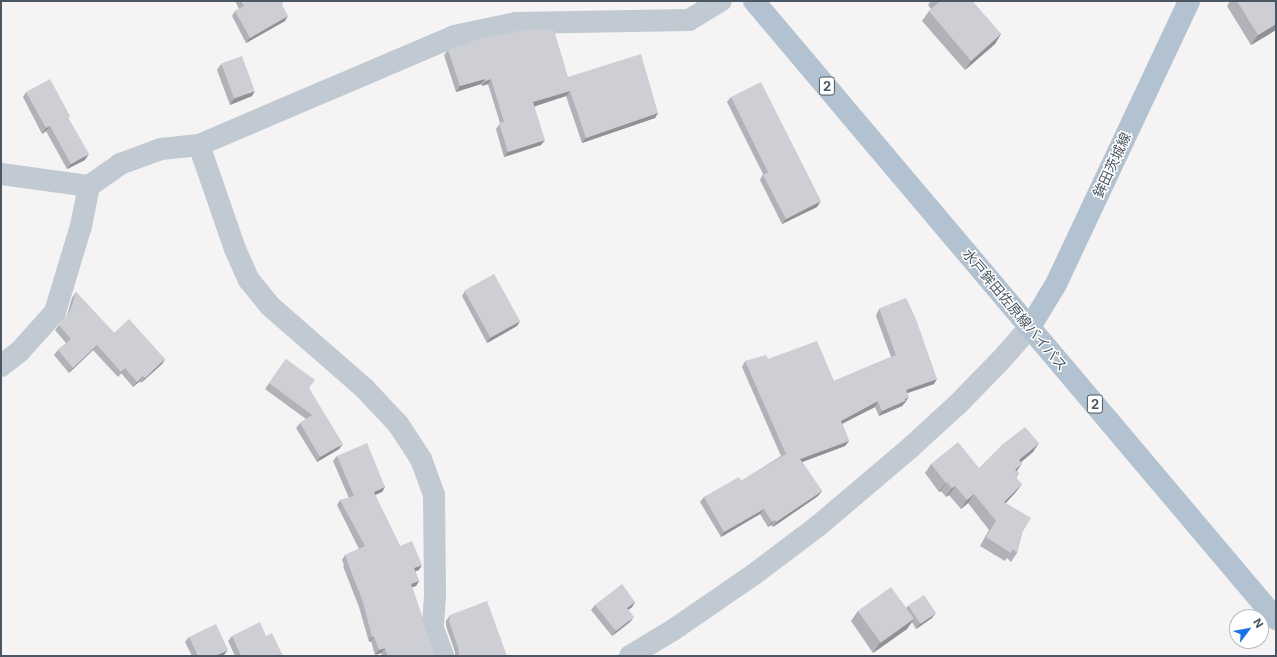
<!DOCTYPE html>
<html>
<head>
<meta charset="utf-8">
<style>
	body { margin:0 }
	#map { position:relative; width:1277px; height:657px; overflow:hidden; background:#f5f3f3; font-family:Inter,"Noto Sans JP",sans-serif }
	div>[style] { position:absolute }
	.minor>* { height:22px; margin:-11px; padding:0 11px; transform-origin:11px; border-radius:11px; background:#c1cad2 }
	.major>* { height:22px; margin:-11px; padding:0 11px; transform-origin:11px; border-radius:11px; background:#b3c2d1 }
	.wall>* { inset:0; background:#b0b2b7 }
	.shaded-wall>* { inset:0; background:#909195 }
	.building>* { inset:0; background:#cdcfd5; transform-origin:0 0 }
	span { translate:-50% -50%; white-space:nowrap; text-align:center; line-height:1.15; -webkit-text-stroke:3px #fff; paint-order:stroke }
	.shield-label span { padding:1px 3px; background:#fff; border:1px solid; border-radius:3px; -webkit-text-stroke-width:0 }
	.shield-label { font-size:13px; color:#4a5661; font-weight:700 }
	.street-label { font-size:14px; color:#4a5661 }
	.frame { position:absolute; inset:0; border:2px solid #4a5661; pointer-events:none }
	.north { position:absolute; left:1229px; top:609px; width:40px; height:40px; box-sizing:border-box; background:#fff; border:1px solid #b7bbc0; border-radius:50%; rotate:58deg; font-size:11px; font-weight:700; line-height:16px; text-align:center; color:#4a5661 }
	.north::after { content:''; display:block; margin:auto; width:14px; height:18px; background:#1a73e8; clip-path:polygon(50% 0,100% 100%,50% 72%,0 100%) }
</style>
</head>
<body>
<div id="map">
	<div class="minor">
		<i style="left:199px;top:145px;width:110px;rotate:70.9deg"></i>
		<i style="left:235px;top:249px;width:34px;rotate:66deg"></i>
		<i style="left:249px;top:280px;width:33px;rotate:51deg"></i>
		<i style="left:270px;top:306px;width:126px;rotate:41.1deg"></i>
		<i style="left:365px;top:389px;width:48px;rotate:46.7deg"></i>
		<i style="left:398px;top:424px;width:42px;rotate:56.7deg"></i>
		<i style="left:421px;top:459px;width:38px;rotate:70deg"></i>
		<i style="left:434px;top:495px;width:101px;rotate:89.4deg"></i>
		<i style="left:435px;top:596px;width:32px;rotate:94deg"></i>
		<i style="left:433px;top:628px;width:30px;rotate:70deg"></i>
		<i style="left:1px;top:174px;width:89px;rotate:7.8deg"></i>
		<i style="left:1px;top:366px;width:24px;rotate:-38deg"></i>
		<i style="left:20px;top:351px;width:52px;rotate:-48.1deg"></i>
		<i style="left:55px;top:312px;width:90px;rotate:-73.2deg"></i>
		<i style="left:81px;top:226px;width:41px;rotate:-78.7deg"></i>
		<i style="left:89px;top:186px;width:38px;rotate:-35deg"></i>
		<i style="left:120px;top:164px;width:44px;rotate:-20.1deg"></i>
		<i style="left:161px;top:149px;width:38px;rotate:-6deg"></i>
		<i style="left:199px;top:145px;width:277px;rotate:-23.1deg"></i>
		<i style="left:454px;top:36px;width:63px;rotate:-11.8deg"></i>
		<i style="left:516px;top:23px;width:173px;rotate:-1deg"></i>
		<i style="left:689px;top:20px;width:37px;rotate:-31deg"></i>
		<i style="left:630px;top:656px;width:50px;rotate:-31.2deg"></i>
		<i style="left:673px;top:630px;width:97px;rotate:-34.5deg"></i>
		<i style="left:753px;top:575px;width:81px;rotate:-37deg"></i>
		<i style="left:818px;top:526px;width:122px;rotate:-40.3deg"></i>
		<i style="left:911px;top:447px;width:65px;rotate:-42.5deg"></i>
		<i style="left:959px;top:403px;width:59px;rotate:-45.7deg"></i>
		<i style="left:1000px;top:361px;width:45px;rotate:-48.6deg"></i>
	</div>
	<div class="major">
		<i style="left:754px;top:1px;width:809px;rotate:49.81deg"></i>
		<i style="left:1030px;top:327px;width:50px;rotate:-58.8deg"></i>
		<i style="left:1056px;top:284px;width:313px;rotate:-64.8deg"></i>
	</div>
	<div class="wall">
		<i style="clip-path:polygon(235px 1px,283px 1px,282px 4px,285px 21px,246px 43px,232px 16px,235px 11px,239px 9px)"></i>
		<i style="clip-path:polygon(931px 1px,972px 1px,1001px 34px,995px 44px,965px 70px,922px 21px,929px 11px,931px 9px,928px 5px)"></i>
		<i style="clip-path:polygon(1230px 1px,1276px 1px,1276px 30px,1251px 45px,1227px 6px)"></i>
		<i style="clip-path:polygon(448px 50px,568px 77px,658px 113px,655px 118px,582px 143px,566px 96px,534px 106px,541px 145px,504px 157px,496px 129px,500px 123px,488px 84px,482px 86px,481px 84px,456px 92px,444px 55px)"></i>
		<i style="clip-path:polygon(221px 64px,252px 96px,230px 105px,217px 70px)"></i>
		<i style="clip-path:polygon(26px 92px,70px 116px,68px 117px,85px 160px,67px 169px,46px 131px,42px 134px,23px 97px)"></i>
		<i style="clip-path:polygon(731px 97px,817px 207px,782px 224px,760px 180px,763px 174px,727px 102px)"></i>
		<i style="clip-path:polygon(465px 291px,520px 321px,517px 326px,487px 343px,462px 296px)"></i>
		<i style="clip-path:polygon(76px 292px,114px 333px,165px 359px,162px 364px,141px 383px,140px 381px,133px 387px,121px 373px,118px 377px,93px 350px,69px 373px,54px 355px,58px 350px,66px 343px,55px 330px,67px 315px,72px 298px)"></i>
		<i style="clip-path:polygon(880px 308px,934px 384px,907px 393px,906px 402px,902px 406px,879px 416px,875px 407px,842px 423px,849px 441px,845px 446px,802px 462px,822px 491px,818px 496px,773px 527px,771px 525px,768px 527px,760px 514px,721px 537px,700px 502px,704px 497px,741px 481px,781px 456px,742px 367px,745px 361px,768px 359px,834px 381px,891px 357px,876px 316px,877px 313px)"></i>
		<i style="clip-path:polygon(286px 359px,309px 388px,339px 449px,317px 462px,296px 428px,300px 423px,306px 419px,265px 389px)"></i>
		<i style="clip-path:polygon(1033px 452px,1021px 462px,1022px 463px,1017px 471px,1019px 473px,1016px 478px,1022px 484px,1015px 493px,1006px 503px,1022px 533px,1017px 553px,1011px 562px,1007px 558px,1005px 561px,980px 546px,989px 530px,968px 503px,961px 509px,949px 495px,946px 497px,941px 491px,939px 492px,925px 473px,931px 464px,979px 468px)"></i>
		<i style="clip-path:polygon(337px 456px,385px 487px,382px 492px,375px 495px,400px 546px,419px 570px,415px 571px,419px 581px,416px 586px,412px 587px,435px 656px,382px 656px,381px 653px,375px 655px,371px 641px,369px 642px,359px 607px,343px 566px,344px 565px,342px 560px,345px 555px,359px 549px,337px 505px,340px 500px,349px 498px,333px 461px)"></i>
		<i style="clip-path:polygon(635px 602px,632px 607px,628px 610px,630px 622px,612px 636px,591px 610px,595px 605px)"></i>
		<i style="clip-path:polygon(908px 606px,932px 618px,916px 629px,912px 622px,907px 629px,873px 653px,851px 621px,858px 611px,906px 608px)"></i>
		<i style="clip-path:polygon(450px 615px,507px 656px,455px 656px,455px 652px,446px 626px,446px 621px)"></i>
		<i style="clip-path:polygon(232px 636px,266px 636px,283px 656px,235px 656px,228px 641px)"></i>
		<i style="clip-path:polygon(189px 637px,224px 655px,223px 656px,192px 656px,185px 642px)"></i>
	</div>
	<div class="shaded-wall">
		<i style="clip-path:polygon(288px 16px,285px 21px,246px 43px,250px 38px)"></i>
		<i style="clip-path:polygon(1276px 24px,1276px 30px,1251px 45px,1258px 35px)"></i>
		<i style="clip-path:polygon(1001px 34px,995px 44px,965px 70px,971px 61px)"></i>
		<i style="clip-path:polygon(485px 79px,481px 84px,456px 92px,460px 86px)"></i>
		<i style="clip-path:polygon(491px 79px,488px 84px,482px 86px,486px 81px)"></i>
		<i style="clip-path:polygon(255px 91px,252px 96px,230px 105px,234px 99px)"></i>
		<i style="clip-path:polygon(570px 91px,566px 96px,530px 108px,533px 102px)"></i>
		<i style="clip-path:polygon(658px 113px,655px 118px,582px 143px,586px 138px)"></i>
		<i style="clip-path:polygon(50px 126px,46px 131px,42px 134px,46px 128px)"></i>
		<i style="clip-path:polygon(545px 140px,541px 145px,504px 157px,508px 152px)"></i>
		<i style="clip-path:polygon(89px 154px,85px 160px,67px 169px,71px 164px)"></i>
		<i style="clip-path:polygon(821px 201px,817px 207px,782px 224px,786px 219px)"></i>
		<i style="clip-path:polygon(520px 321px,517px 326px,487px 343px,490px 338px)"></i>
		<i style="clip-path:polygon(97px 345px,93px 350px,69px 373px,73px 368px)"></i>
		<i style="clip-path:polygon(165px 359px,162px 364px,141px 383px,145px 378px)"></i>
		<i style="clip-path:polygon(125px 368px,121px 373px,118px 377px,121px 372px)"></i>
		<i style="clip-path:polygon(143px 376px,140px 381px,133px 387px,137px 382px)"></i>
		<i style="clip-path:polygon(937px 379px,934px 384px,902px 395px,906px 390px)"></i>
		<i style="clip-path:polygon(909px 397px,902px 406px,879px 416px,882px 411px)"></i>
		<i style="clip-path:polygon(878px 401px,875px 407px,838px 426px,841px 421px)"></i>
		<i style="clip-path:polygon(849px 441px,845px 446px,797px 464px,800px 459px)"></i>
		<i style="clip-path:polygon(1039px 443px,1033px 452px,1013px 469px,1019px 460px)"></i>
		<i style="clip-path:polygon(343px 444px,339px 449px,317px 462px,320px 457px)"></i>
		<i style="clip-path:polygon(1022px 463px,1016px 472px,1015px 470px)"></i>
		<i style="clip-path:polygon(947px 482px,941px 491px,939px 492px,946px 483px)"></i>
		<i style="clip-path:polygon(1022px 484px,1015px 493px,998px 511px,1004px 502px)"></i>
		<i style="clip-path:polygon(955px 486px,949px 495px,946px 497px,952px 488px)"></i>
		<i style="clip-path:polygon(385px 487px,382px 492px,370px 497px,374px 492px)"></i>
		<i style="clip-path:polygon(822px 491px,818px 496px,773px 527px,776px 522px)"></i>
		<i style="clip-path:polygon(974px 494px,968px 503px,961px 509px,967px 500px)"></i>
		<i style="clip-path:polygon(764px 509px,760px 514px,721px 537px,724px 532px)"></i>
		<i style="clip-path:polygon(775px 520px,771px 525px,768px 527px,772px 522px)"></i>
		<i style="clip-path:polygon(422px 565px,419px 570px,411px 573px,414px 568px)"></i>
		<i style="clip-path:polygon(419px 581px,416px 586px,407px 589px,411px 584px)"></i>
		<i style="clip-path:polygon(635px 602px,632px 607px,624px 613px,627px 608px)"></i>
		<i style="clip-path:polygon(936px 613px,932px 618px,916px 629px,920px 624px)"></i>
		<i style="clip-path:polygon(634px 617px,630px 622px,612px 636px,616px 631px)"></i>
		<i style="clip-path:polygon(914px 619px,907px 629px,873px 653px,880px 643px)"></i>
		<i style="clip-path:polygon(374px 636px,371px 641px,369px 642px,372px 637px)"></i>
		<i style="clip-path:polygon(385px 648px,381px 653px,375px 655px,379px 650px)"></i>
		<i style="clip-path:polygon(228px 650px,224px 655px,223px 656px,215px 656px)"></i>
	</div>
	<div class="building">
		<i style="clip-path:polygon(241px 1px,283px 1px,283px 2px,281px 3px,288px 16px,250px 38px,235px 11px,244px 6px)"></i>
		<i style="clip-path:polygon(939px 1px,972px 1px,1001px 34px,971px 61px,929px 11px,939px 2px)"></i>
		<i style="clip-path:polygon(1237px 1px,1275px 1px,1274px 2px,1276px 6px,1276px 24px,1258px 35px)"></i>
		<i style="clip-path:polygon(523px 30px,554px 30px,568px 77px,641px 54px,658px 113px,586px 138px,570px 91px,533px 102px,545px 140px,508px 152px,499px 123px,504px 122px,491px 79px,486px 81px,485px 79px,460px 86px,448px 50px,483px 38px)"></i>
		<i style="left:242px;top:56px;width:37px;height:22px;rotate:70deg"></i>
		<i style="clip-path:polygon(50px 79px,70px 116px,68px 117px,89px 154px,71px 164px,50px 126px,46px 128px,26px 92px)"></i>
		<i style="clip-path:polygon(761px 82px,821px 201px,786px 219px,763px 175px,768px 172px,731px 97px)"></i>
		<i style="left:494px;top:274px;width:54px;height:34px;rotate:61deg"></i>
		<i style="clip-path:polygon(76px 292px,114px 333px,129px 319px,165px 359px,145px 378px,143px 376px,137px 382px,125px 368px,121px 372px,97px 345px,73px 368px,58px 350px,71px 339px,59px 325px,70px 311px)"></i>
		<i style="clip-path:polygon(906px 298px,916px 319px,937px 379px,906px 390px,909px 397px,905px 399px,905px 401px,882px 411px,878px 401px,841px 421px,849px 441px,800px 459px,822px 491px,776px 522px,775px 520px,772px 522px,764px 509px,724px 532px,704px 497px,739px 477px,741px 481px,786px 454px,745px 361px,766px 355px,768px 359px,817px 341px,834px 381px,896px 355px,880px 311px,880px 308px)"></i>
		<i style="clip-path:polygon(286px 359px,315px 380px,309px 388px,343px 444px,320px 457px,300px 423px,312px 415px,269px 383px)"></i>
		<i style="clip-path:polygon(1025px 427px,1039px 443px,1019px 460px,1022px 463px,1015px 470px,1019px 473px,1015px 477px,1022px 484px,1004px 502px,1031px 518px,1022px 533px,1017px 553px,1013px 549px,1011px 553px,986px 537px,996px 521px,974px 494px,967px 500px,955px 486px,952px 488px,947px 482px,946px 483px,931px 464px,958px 442px,979px 468px,1003px 444px)"></i>
		<i style="clip-path:polygon(367px 443px,385px 487px,374px 492px,400px 546px,412px 541px,422px 565px,414px 568px,419px 581px,411px 584px,435px 656px,388px 656px,385px 648px,379px 650px,374px 636px,372px 637px,363px 602px,347px 561px,348px 561px,345px 555px,365px 546px,340px 500px,354px 496px,337px 456px)"></i>
		<i style="clip-path:polygon(622px 584px,635px 602px,627px 608px,634px 617px,616px 631px,595px 605px)"></i>
		<i style="left:891px;top:587px;width:39px;height:41px;rotate:54deg"></i>
		<i style="left:924px;top:595px;width:22px;height:19px;rotate:56deg"></i>
		<i style="clip-path:polygon(487px 601px,507px 656px,457px 656px,459px 654px,458px 647px,449px 621px,450px 615px)"></i>
		<i style="clip-path:polygon(260px 622px,266px 636px,272px 633px,283px 656px,241px 656px,232px 636px)"></i>
		<i style="clip-path:polygon(216px 624px,228px 650px,215px 656px,198px 656px,189px 637px)"></i>
	</div>
	<div class="shield-label">
		<span style="left:827px;top:86px">2</span>
		<span style="left:1095px;top:404px">2</span>
	</div>
	<div class="street-label">
		<span style="left:1112px;top:165px;rotate:-65deg">鉾田茨城線</span>
		<span style="left:1015px;top:310px;rotate:50deg">水戸鉾田佐原線バイパス</span>
	</div>
	<div class="frame"></div>
	<div class="north">N</div>
</div>
</body>
</html>
